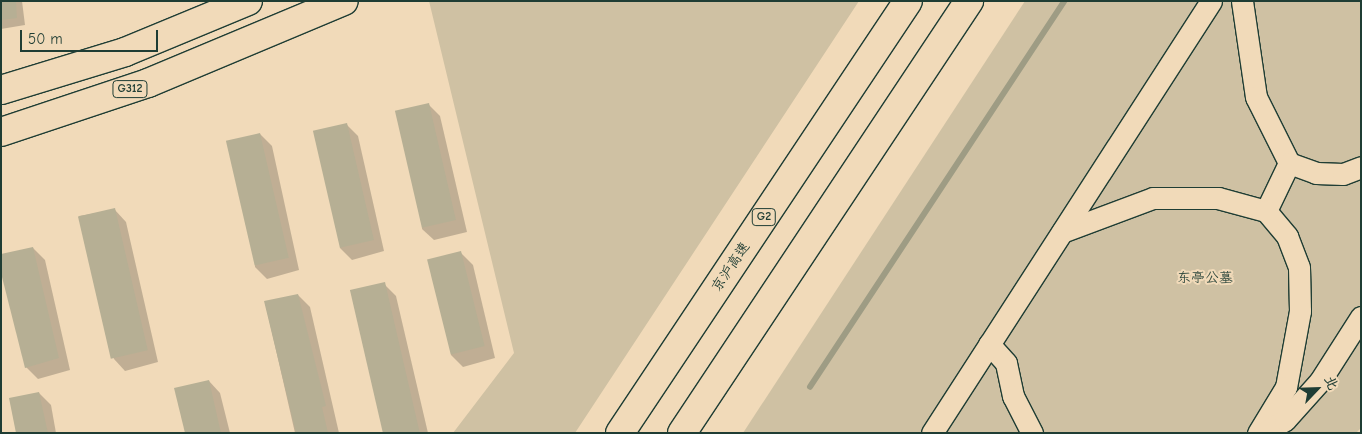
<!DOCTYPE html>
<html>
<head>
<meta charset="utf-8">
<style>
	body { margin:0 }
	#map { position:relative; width:1362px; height:434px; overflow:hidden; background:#f1dab9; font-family:"Comic Neue","LXGW WenKai TC",sans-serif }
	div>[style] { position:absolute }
	.green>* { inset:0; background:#cfc1a3 }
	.shadow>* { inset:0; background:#0003 }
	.stream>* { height:5.5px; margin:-2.75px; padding:0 2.75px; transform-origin:2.75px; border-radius:2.75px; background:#9e9c84 }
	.building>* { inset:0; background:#b6af94; transform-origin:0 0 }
	.roads { filter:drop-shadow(1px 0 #1f3d34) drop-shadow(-1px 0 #1f3d34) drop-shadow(0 1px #1f3d34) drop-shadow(0 -1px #1f3d34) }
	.minor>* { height:21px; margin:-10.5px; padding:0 10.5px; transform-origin:10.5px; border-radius:10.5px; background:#f1dab9 }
	.highway>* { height:28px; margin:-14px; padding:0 14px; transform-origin:14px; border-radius:14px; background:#f1dab9 }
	span { translate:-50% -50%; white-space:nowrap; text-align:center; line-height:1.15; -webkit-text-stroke:4px #f1dab9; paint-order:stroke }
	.shield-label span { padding:1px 4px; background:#f1dab9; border:1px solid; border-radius:4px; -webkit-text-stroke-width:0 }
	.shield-label { font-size:12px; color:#1f3d34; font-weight:700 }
	.street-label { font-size:14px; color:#1f3d34 }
	.park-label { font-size:14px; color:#314a3f }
	.frame { position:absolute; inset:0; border:2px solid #1f3d34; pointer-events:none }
	.north { position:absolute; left:1292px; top:364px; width:50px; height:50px; -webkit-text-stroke:4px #f1dab9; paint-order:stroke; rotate:66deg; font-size:14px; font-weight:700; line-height:20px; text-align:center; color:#1f3d34 }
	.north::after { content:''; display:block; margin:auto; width:18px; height:22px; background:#1f3d34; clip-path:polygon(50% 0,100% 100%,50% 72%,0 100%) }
	.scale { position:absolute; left:20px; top:30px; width:138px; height:22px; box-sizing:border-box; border:2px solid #1f3d34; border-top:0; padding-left:6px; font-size:15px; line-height:18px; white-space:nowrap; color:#1f3d34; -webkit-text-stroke:4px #f1dab9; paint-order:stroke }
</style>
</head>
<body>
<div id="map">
	<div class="green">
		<i style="clip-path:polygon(429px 1px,859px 1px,575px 433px,453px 433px,514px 353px)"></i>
		<i style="clip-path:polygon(1025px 1px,1361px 1px,1361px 428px,1356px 433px,743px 433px)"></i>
	</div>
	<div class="shadow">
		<i style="clip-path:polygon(1px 1px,22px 1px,25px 25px,1px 29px)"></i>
		<i style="clip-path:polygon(428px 104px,440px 116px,467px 232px,434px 240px,422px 229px)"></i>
		<i style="clip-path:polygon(346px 124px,358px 136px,384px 251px,352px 260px,340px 248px)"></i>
		<i style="clip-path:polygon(260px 134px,272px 146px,299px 270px,267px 279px,255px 267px)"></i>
		<i style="clip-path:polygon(115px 210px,126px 222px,158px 362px,125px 371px,114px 359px,79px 216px)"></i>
		<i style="clip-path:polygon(33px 248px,45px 260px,70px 370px,38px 379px,26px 367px)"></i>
		<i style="clip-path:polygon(461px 253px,473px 265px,495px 358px,463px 367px,451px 355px)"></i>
		<i style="clip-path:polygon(384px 284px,396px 296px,428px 433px,384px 433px)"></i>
		<i style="clip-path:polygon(298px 295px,310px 307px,339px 433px,295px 433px,265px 302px)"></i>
		<i style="clip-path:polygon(209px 381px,220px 393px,230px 433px,186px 433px)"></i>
		<i style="clip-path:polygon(39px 393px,51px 405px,56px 433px,18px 433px)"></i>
	</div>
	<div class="stream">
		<i style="left:810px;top:387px;width:463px;rotate:-56.6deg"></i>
	</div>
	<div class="building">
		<i style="clip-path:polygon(1px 1px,16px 1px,17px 18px,1px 20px)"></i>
		<i style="left:429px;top:103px;width:120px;height:35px;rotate:77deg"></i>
		<i style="left:347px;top:123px;width:120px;height:35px;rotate:77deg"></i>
		<i style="left:260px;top:133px;width:128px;height:35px;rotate:77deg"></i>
		<i style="left:115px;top:208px;width:146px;height:38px;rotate:77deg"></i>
		<i style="clip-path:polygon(33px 247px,59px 358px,25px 368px,1px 273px,1px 254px)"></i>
		<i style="left:461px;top:251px;width:98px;height:35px;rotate:76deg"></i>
		<i style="left:385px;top:282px;width:155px;height:36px;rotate:77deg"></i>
		<i style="clip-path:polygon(298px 294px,326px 406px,322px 407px,328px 433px,296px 433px,264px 301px)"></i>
		<i style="clip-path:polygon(209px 380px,221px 433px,185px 433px,174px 388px)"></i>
		<i style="clip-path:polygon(39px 392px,48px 433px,16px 433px,9px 398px)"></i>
	</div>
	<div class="roads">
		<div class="minor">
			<i style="left:1242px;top:1px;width:97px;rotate:81.7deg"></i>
			<i style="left:1256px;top:97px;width:74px;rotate:63.4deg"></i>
			<i style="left:1289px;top:163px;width:53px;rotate:115.6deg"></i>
			<i style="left:1289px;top:163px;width:29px;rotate:20deg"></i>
			<i style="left:1316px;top:173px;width:27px;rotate:2deg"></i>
			<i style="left:1343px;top:174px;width:19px;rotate:-21deg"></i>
			<i style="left:1062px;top:232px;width:97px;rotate:-20.5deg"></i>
			<i style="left:1153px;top:198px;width:65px"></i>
			<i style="left:1218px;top:198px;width:50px;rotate:15.2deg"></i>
			<i style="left:1266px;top:211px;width:33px;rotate:50deg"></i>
			<i style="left:1287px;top:236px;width:33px;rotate:69deg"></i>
			<i style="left:1299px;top:267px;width:44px;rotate:88.7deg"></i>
			<i style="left:1300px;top:311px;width:77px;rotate:100.4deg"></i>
			<i style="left:1286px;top:387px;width:54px;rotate:121.3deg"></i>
			<i style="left:989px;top:344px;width:25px;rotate:48deg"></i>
			<i style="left:1006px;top:363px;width:34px;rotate:78deg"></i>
			<i style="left:1013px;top:396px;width:42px;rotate:62.8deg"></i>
			<i style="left:932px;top:433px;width:514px;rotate:-57.14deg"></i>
			<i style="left:1264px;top:433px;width:25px;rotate:-32deg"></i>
			<i style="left:1285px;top:420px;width:52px;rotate:-48.1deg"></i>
			<i style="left:1320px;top:381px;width:76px;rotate:-57.4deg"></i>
		</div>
		<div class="highway">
			<i style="left:1px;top:90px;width:130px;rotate:-17deg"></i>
			<i style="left:125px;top:52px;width:133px;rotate:-22.5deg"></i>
			<i style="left:1px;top:132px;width:155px;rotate:-18.4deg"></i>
			<i style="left:148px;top:83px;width:212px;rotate:-22.7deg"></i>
			<i style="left:620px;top:433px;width:519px;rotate:-56.31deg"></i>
			<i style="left:682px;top:433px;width:519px;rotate:-56.4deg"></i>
		</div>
	</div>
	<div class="shield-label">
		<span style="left:130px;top:89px">G312</span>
		<span style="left:764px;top:217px">G2</span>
	</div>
	<div class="street-label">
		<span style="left:731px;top:267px;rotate:-56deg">京沪高速</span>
	</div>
	<div class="park-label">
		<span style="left:1205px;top:278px">东亭公墓</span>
	</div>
	<div class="frame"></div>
	<div class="north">北</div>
	<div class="scale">50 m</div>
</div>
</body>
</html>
